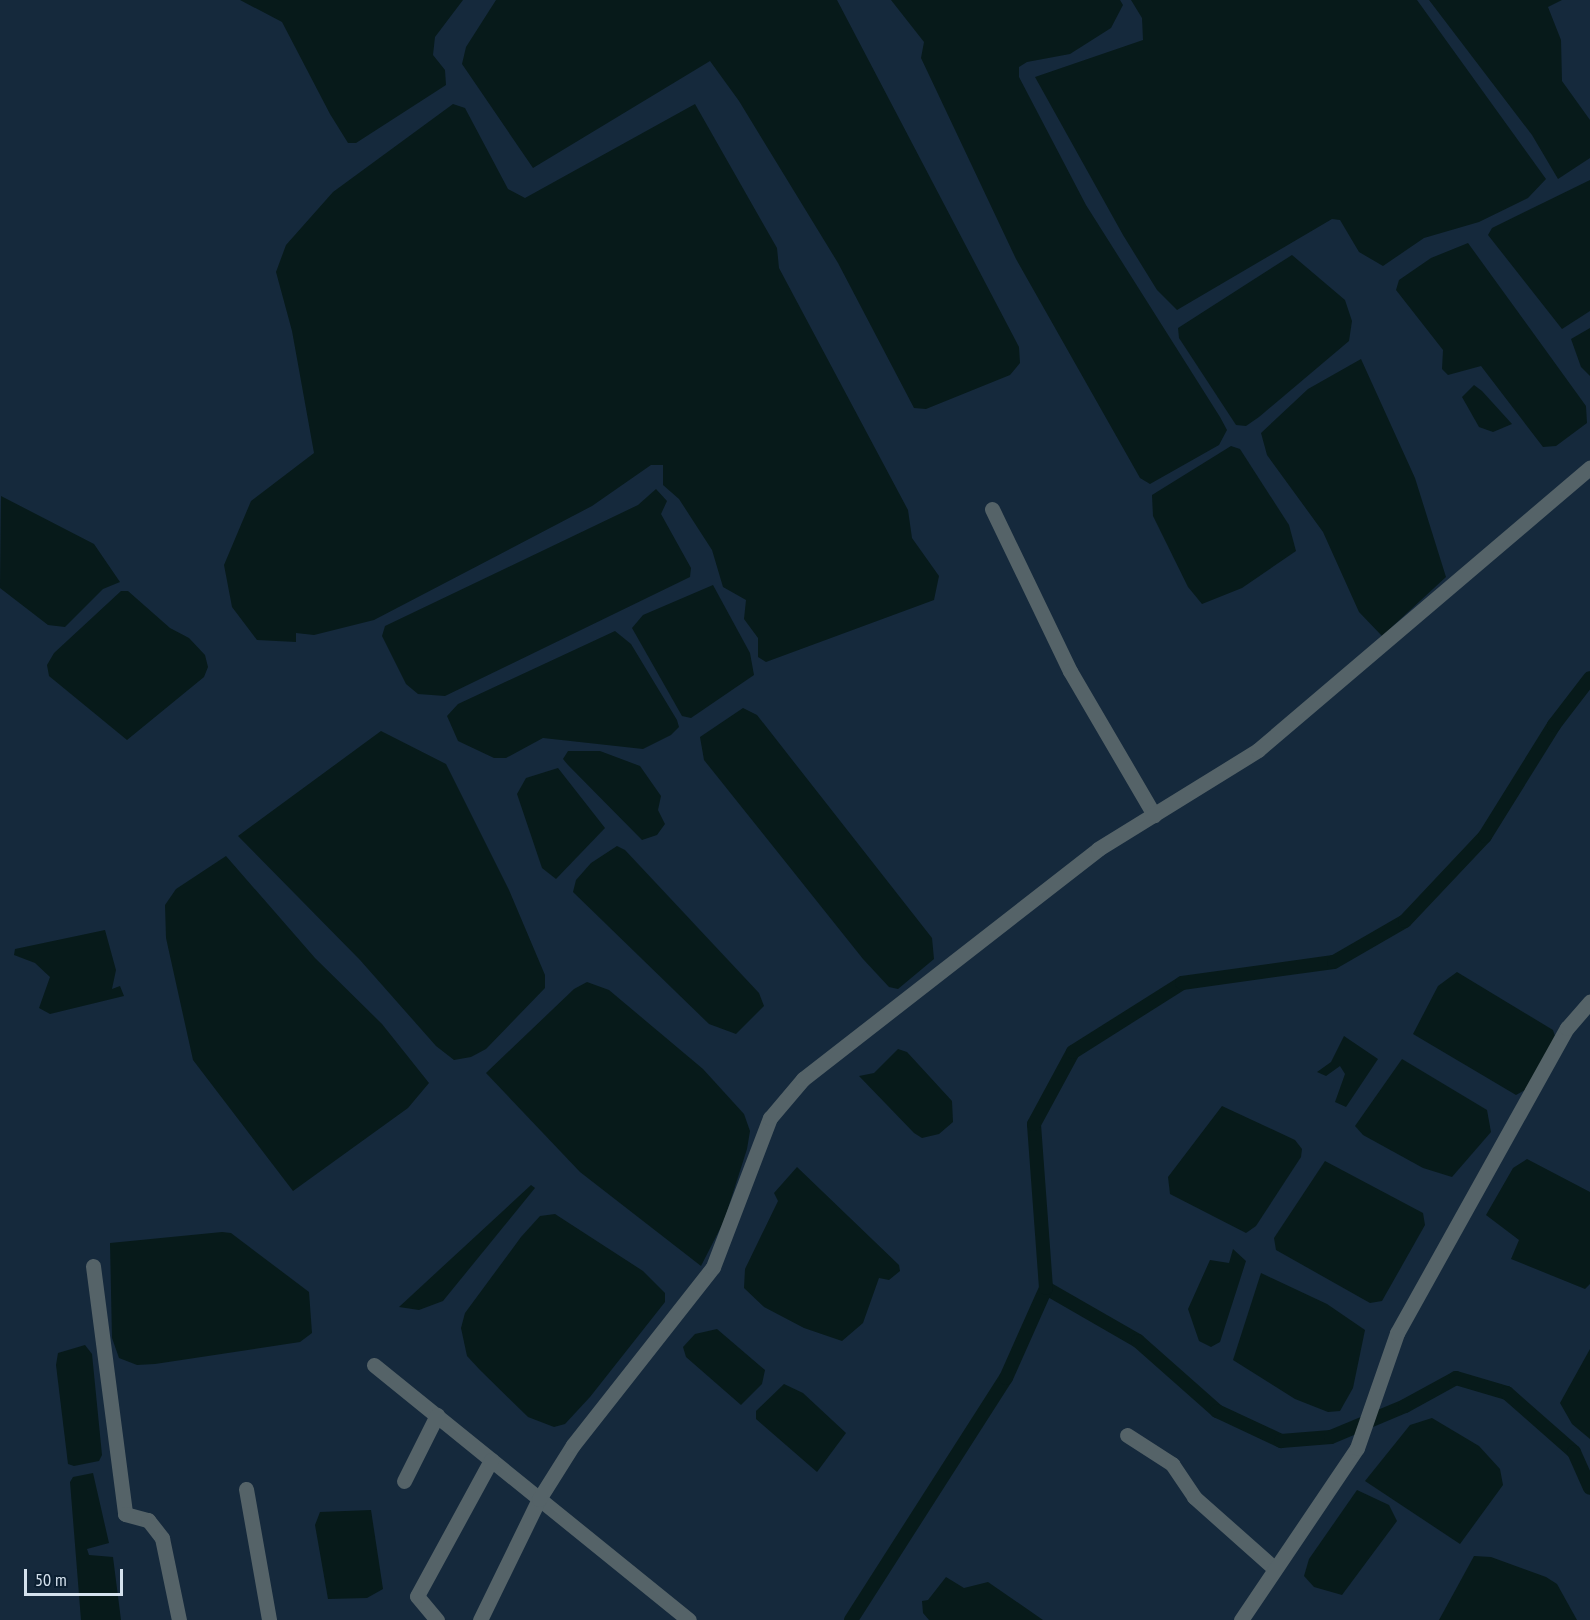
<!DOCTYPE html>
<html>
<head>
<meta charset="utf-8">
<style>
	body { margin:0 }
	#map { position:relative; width:1590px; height:1620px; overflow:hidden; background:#15293c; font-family:"PT Sans Narrow",sans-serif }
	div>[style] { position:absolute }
	.water>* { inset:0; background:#071a1a }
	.canal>* { height:14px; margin:-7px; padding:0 7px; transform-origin:7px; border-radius:7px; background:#071a1a }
	.minor>* { height:15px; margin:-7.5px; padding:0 7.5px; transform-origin:7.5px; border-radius:7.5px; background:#556368 }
	.tertiary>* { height:15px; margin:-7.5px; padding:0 7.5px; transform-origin:7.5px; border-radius:7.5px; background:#556368 }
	span { translate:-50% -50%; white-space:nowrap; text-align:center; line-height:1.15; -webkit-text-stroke:4.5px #0b1f31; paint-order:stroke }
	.scale { position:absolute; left:24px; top:1569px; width:99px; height:27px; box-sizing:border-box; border:3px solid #d4e1ed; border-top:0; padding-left:8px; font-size:18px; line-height:21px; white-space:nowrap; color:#d4e1ed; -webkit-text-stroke:4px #0b1f31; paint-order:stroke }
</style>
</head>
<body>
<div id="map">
	<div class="water">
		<i style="clip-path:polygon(240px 0,463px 0,435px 37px,433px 55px,445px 70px,446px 85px,356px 143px,348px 143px,330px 114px,282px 22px)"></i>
		<i style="clip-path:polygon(496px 0,837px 0,1019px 347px,1020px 363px,1010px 375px,926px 409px,914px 408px,838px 263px,739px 101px,710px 61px,533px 168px,462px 64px,466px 47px)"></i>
		<i style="clip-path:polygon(891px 0,1120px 0,1123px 5px,1111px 28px,1070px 54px,1027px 62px,1019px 67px,1019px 77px,1086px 205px,1220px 417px,1227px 430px,1219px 445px,1150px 484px,1140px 478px,1016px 259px,921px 58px,924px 42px)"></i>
		<i style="clip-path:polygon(1131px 0,1417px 0,1546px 179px,1528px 198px,1479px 222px,1424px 238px,1383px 266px,1359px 252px,1340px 220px,1332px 219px,1177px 310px,1157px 290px,1123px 235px,1035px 77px,1143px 40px,1142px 18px)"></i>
		<i style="clip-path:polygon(1429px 0,1562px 0,1548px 7px,1561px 40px,1562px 81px,1590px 120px,1590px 158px,1558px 179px,1532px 135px)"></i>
		<i style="clip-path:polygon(453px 104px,465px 108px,508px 189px,525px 198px,695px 104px,777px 248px,779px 268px,908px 510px,912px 538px,939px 576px,934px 600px,766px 662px,758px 657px,758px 638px,744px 619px,746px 600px,723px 587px,712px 550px,679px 499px,663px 485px,663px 465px,651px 465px,592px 506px,374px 620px,314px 635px,296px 633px,296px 642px,257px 640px,232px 607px,224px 565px,251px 501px,314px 453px,292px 331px,276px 272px,286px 245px,333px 192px)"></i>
		<i style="clip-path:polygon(1590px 180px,1590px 311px,1562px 329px,1488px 235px,1492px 228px)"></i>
		<i style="clip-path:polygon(1468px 243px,1586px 406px,1587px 423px,1556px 446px,1543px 447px,1481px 366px,1448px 375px,1442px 369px,1443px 350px,1396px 290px,1399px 280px,1431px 258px)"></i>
		<i style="clip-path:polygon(1292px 255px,1345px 300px,1352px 321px,1349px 341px,1259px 417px,1246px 426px,1236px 425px,1179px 338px,1178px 328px)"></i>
		<i style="clip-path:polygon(1590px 328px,1590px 376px,1581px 367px,1571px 339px)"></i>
		<i style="clip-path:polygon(1361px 359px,1415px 478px,1446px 577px,1382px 636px,1359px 612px,1323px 532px,1267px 455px,1261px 433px,1308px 389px)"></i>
		<i style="clip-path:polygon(1474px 385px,1482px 391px,1512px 424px,1493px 432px,1479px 427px,1462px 397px)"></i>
		<i style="clip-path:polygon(1231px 446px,1240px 449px,1289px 525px,1296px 551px,1242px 588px,1202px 604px,1188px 587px,1153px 516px,1152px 495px)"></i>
		<i style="clip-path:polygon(656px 489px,667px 501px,661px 514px,691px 568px,690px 577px,445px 696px,418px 694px,406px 684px,382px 636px,385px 626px,638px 505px)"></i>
		<i style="clip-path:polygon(1px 496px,94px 544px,120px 582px,103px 589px,65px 627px,48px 625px,0 588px)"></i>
		<i style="clip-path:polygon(713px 585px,750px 653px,754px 675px,691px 718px,682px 716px,632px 628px,643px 615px)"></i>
		<i style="clip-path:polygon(121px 591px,128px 591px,170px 628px,189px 638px,205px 655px,208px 667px,204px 677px,127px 740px,49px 676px,47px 665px,54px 653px)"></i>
		<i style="clip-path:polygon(615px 631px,631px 644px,677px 720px,679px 727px,671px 735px,643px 749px,543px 738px,506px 758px,494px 758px,458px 741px,447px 716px,458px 704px)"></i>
		<i style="clip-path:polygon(743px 708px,757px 715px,932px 938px,934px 959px,898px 989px,889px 987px,863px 959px,704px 760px,700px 737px)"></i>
		<i style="clip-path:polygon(381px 731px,446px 764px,509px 890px,545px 975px,545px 988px,486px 1049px,471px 1057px,454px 1060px,436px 1046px,360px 960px,238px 836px)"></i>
		<i style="clip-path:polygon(568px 751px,600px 751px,640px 766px,661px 796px,658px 810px,665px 824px,657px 835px,642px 840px,568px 765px,563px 759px)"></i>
		<i style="clip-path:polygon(558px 768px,605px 828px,556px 879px,542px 868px,517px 794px,526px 778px)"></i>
		<i style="clip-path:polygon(617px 846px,625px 850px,759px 993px,764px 1006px,736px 1034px,709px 1024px,573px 892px,576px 880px,591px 863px)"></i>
		<i style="clip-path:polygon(226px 856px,315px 958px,382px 1024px,429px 1083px,408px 1108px,293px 1191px,193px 1060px,166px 938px,165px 905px,176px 889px)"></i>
		<i style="clip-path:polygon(105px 930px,116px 970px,112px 989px,120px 986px,124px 996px,50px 1014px,39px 1008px,50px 977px,35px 963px,14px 955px,15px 949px)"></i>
		<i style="clip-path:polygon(1457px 972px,1553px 1030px,1556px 1039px,1525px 1090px,1516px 1095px,1413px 1034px,1438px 986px)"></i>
		<i style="clip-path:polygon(587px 982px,609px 990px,703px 1069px,744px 1114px,750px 1131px,747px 1149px,724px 1221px,701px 1266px,580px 1172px,486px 1073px,574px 989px)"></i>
		<i style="clip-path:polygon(1344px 1036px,1378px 1059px,1346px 1107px,1335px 1102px,1345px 1074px,1340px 1066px,1326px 1076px,1317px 1072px,1331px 1062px)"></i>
		<i style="clip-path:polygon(898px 1049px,907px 1052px,952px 1101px,953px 1122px,939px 1134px,922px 1138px,914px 1133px,859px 1076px,874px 1073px)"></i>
		<i style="clip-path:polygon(1402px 1059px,1487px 1110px,1491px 1132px,1452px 1177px,1423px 1168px,1363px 1135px,1355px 1126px)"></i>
		<i style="clip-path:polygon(1222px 1106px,1295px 1140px,1302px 1149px,1301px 1157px,1256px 1226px,1246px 1233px,1170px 1194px,1168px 1177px)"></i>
		<i style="clip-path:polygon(1527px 1159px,1590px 1192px,1590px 1284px,1585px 1289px,1511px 1259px,1519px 1240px,1486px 1215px,1513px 1168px)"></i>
		<i style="clip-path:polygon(1325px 1161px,1423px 1213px,1425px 1225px,1382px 1301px,1370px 1303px,1276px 1250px,1274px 1238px)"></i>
		<i style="clip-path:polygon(797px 1167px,899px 1265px,900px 1271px,889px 1280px,879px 1278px,863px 1323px,842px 1341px,804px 1328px,764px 1307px,744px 1288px,745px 1269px,778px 1201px,774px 1193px)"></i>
		<i style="clip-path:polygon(531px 1185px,535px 1188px,443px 1301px,419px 1310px,399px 1307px)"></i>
		<i style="clip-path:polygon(555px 1214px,643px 1271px,665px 1293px,665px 1302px,590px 1397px,565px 1424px,554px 1427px,528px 1417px,480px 1370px,467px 1356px,461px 1328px,465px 1313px,521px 1237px,540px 1216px)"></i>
		<i style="clip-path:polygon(222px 1232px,231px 1233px,309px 1292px,312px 1333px,300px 1342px,155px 1364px,137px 1365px,119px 1358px,112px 1338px,110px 1243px)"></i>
		<i style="clip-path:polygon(1233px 1249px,1246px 1261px,1220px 1342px,1211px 1347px,1199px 1341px,1188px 1309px,1210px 1260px,1229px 1263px)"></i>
		<i style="clip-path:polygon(1261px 1273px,1327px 1304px,1365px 1330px,1353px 1388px,1340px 1411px,1328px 1412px,1295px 1399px,1233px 1360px)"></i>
		<i style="clip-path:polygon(717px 1329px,765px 1370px,762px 1384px,741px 1405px,686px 1357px,683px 1347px,695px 1334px)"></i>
		<i style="clip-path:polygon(85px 1345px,92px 1354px,102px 1455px,99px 1461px,74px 1466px,68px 1464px,56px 1365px,58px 1353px)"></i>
		<i style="clip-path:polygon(1590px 1349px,1590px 1439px,1572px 1424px,1560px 1403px)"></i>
		<i style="clip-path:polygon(784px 1384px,803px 1393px,846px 1433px,817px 1472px,756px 1419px,756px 1411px)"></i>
		<i style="clip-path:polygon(1432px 1418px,1479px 1446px,1500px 1469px,1503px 1485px,1460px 1544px,1365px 1481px,1410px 1425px)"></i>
		<i style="clip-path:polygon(93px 1473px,109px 1543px,87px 1549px,89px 1555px,113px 1557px,121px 1620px,81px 1620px,70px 1482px,73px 1477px)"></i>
		<i style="clip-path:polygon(1357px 1490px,1389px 1505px,1397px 1521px,1342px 1595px,1314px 1587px,1304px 1576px,1309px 1559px)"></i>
		<i style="clip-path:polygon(371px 1510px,383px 1589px,367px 1598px,328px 1599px,315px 1525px,320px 1512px)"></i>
		<i style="clip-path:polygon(1474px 1556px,1491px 1557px,1546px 1577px,1557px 1584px,1577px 1620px,1439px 1620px)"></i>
		<i style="clip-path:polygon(946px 1577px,964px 1588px,988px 1582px,1043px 1620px,929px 1620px,923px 1613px,922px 1601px,928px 1600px)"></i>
	</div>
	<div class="canal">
		<i style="left:1046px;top:1288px;width:106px;rotate:29.9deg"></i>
		<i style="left:1138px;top:1341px;width:106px;rotate:41.5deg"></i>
		<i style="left:1217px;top:1411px;width:71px;rotate:25.1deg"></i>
		<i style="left:1281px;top:1441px;width:50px;rotate:-4.6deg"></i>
		<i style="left:1331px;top:1437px;width:80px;rotate:-22.7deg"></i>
		<i style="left:1405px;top:1406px;width:58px;rotate:-28.8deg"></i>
		<i style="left:1456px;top:1378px;width:53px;rotate:16.4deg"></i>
		<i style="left:1507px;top:1393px;width:89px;rotate:41.4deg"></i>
		<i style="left:1574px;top:1452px;width:39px;rotate:66deg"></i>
		<i style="left:851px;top:1620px;width:287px;rotate:-57.4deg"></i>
		<i style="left:1006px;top:1378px;width:98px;rotate:-66deg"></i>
		<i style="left:1046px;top:1288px;width:164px;rotate:-94.2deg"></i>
		<i style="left:1034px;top:1124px;width:82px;rotate:-61.6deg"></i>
		<i style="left:1073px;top:1052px;width:129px;rotate:-32.3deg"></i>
		<i style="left:1182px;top:983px;width:153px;rotate:-7.9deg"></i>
		<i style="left:1334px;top:962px;width:82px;rotate:-30deg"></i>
		<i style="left:1405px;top:921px;width:117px;rotate:-46.7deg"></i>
		<i style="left:1485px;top:836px;width:131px;rotate:-58.1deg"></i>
		<i style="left:1554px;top:725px;width:59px;rotate:-52.5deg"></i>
	</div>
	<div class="minor">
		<i style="left:992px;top:509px;width:180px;rotate:64.3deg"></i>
		<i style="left:1070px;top:671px;width:167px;rotate:59.7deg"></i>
		<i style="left:93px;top:1266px;width:250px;rotate:82.6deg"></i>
		<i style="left:125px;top:1514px;width:24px;rotate:15deg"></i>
		<i style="left:148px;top:1520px;width:23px;rotate:52deg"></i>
		<i style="left:162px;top:1538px;width:84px;rotate:78.3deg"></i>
		<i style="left:374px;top:1365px;width:405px;rotate:39deg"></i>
		<i style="left:1127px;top:1435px;width:54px;rotate:32.8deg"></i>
		<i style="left:1172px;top:1464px;width:40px;rotate:56deg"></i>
		<i style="left:1194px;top:1497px;width:107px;rotate:41.6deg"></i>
		<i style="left:404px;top:1481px;width:74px;rotate:-63.4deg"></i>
		<i style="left:246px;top:1489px;width:133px;rotate:80deg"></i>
		<i style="left:437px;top:1620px;width:31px;rotate:-130deg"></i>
		<i style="left:417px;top:1596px;width:155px;rotate:-61.4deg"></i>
		<i style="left:1241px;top:1620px;width:207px;rotate:-56deg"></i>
		<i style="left:1357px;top:1448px;width:122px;rotate:-70.8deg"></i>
		<i style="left:1397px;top:1333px;width:349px;rotate:-60.9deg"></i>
		<i style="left:1567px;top:1028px;width:35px;rotate:-49deg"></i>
	</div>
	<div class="tertiary">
		<i style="left:480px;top:1620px;width:135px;rotate:-64deg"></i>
		<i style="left:539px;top:1499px;width:64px;rotate:-57.8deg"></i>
		<i style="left:573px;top:1445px;width:226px;rotate:-51.8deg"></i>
		<i style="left:713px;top:1267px;width:160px;rotate:-69.1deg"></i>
		<i style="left:770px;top:1118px;width:51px;rotate:-49.8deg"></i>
		<i style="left:803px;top:1079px;width:374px;rotate:-37.9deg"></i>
		<i style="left:1098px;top:849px;width:188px;rotate:-31.7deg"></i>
		<i style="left:1258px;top:750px;width:436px;rotate:-40.4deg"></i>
	</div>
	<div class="scale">50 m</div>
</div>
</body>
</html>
